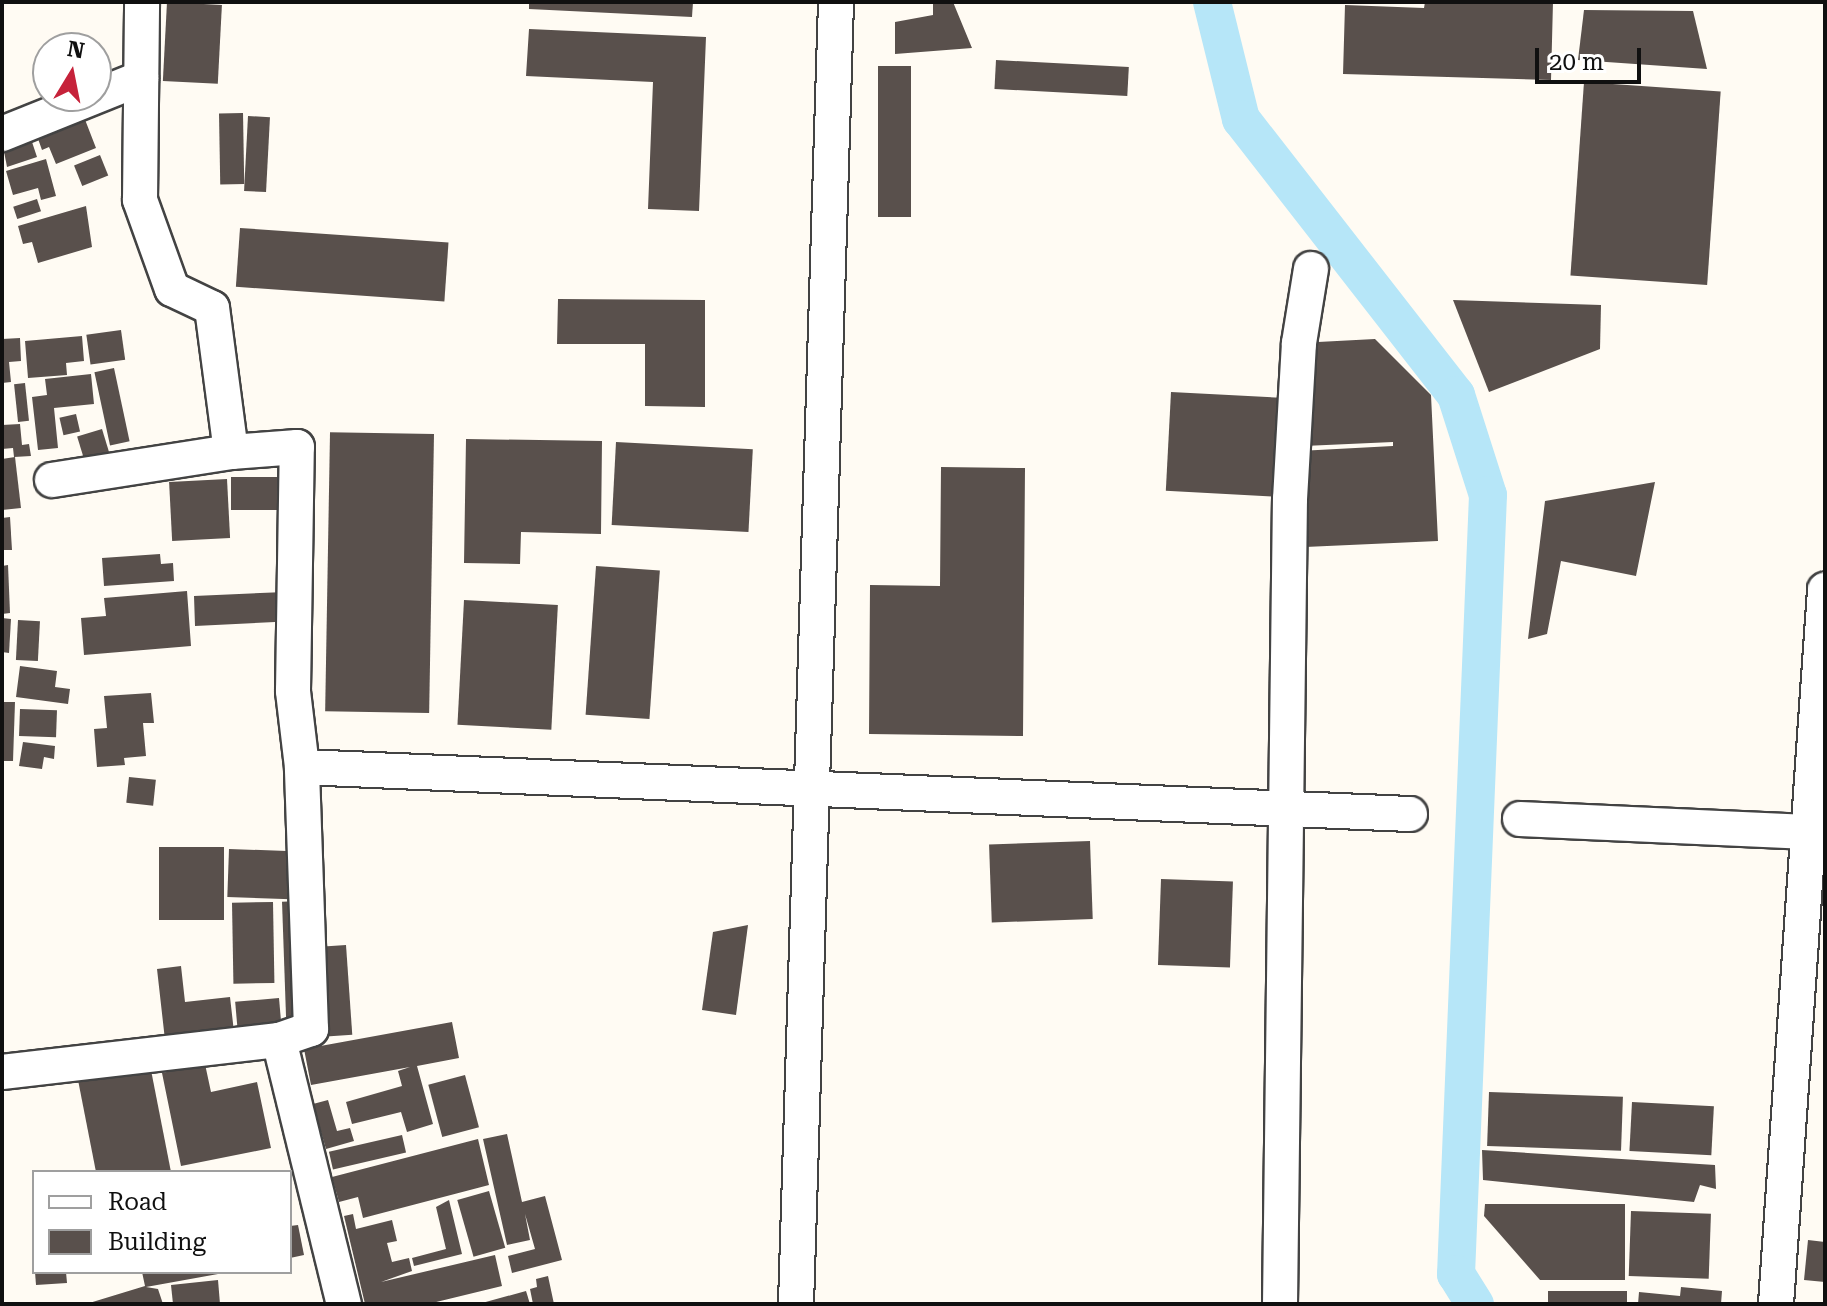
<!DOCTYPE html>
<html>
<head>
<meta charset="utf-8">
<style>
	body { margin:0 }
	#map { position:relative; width:1827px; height:1306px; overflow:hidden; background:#fffbf3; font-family:"Roboto Serif",serif }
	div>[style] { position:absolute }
	.canal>* { height:38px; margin:-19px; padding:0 19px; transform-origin:19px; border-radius:19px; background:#b6e6f8 }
	.building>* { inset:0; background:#59504c; transform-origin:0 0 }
	.roads { filter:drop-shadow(2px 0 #434343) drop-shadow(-2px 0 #434343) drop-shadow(0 2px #434343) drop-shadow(0 -2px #434343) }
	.minor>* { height:34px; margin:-17px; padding:0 17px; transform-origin:17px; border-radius:17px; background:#fff }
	span { translate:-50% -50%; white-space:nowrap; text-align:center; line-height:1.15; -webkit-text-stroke:8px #fff; paint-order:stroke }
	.frame { position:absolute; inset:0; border:4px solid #101010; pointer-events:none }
	.legend { position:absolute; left:32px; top:1170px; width:260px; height:104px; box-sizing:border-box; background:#fff; border:2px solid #9f9f9f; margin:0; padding:10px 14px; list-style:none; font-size:24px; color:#101010 }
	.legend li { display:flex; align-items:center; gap:16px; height:40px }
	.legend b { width:40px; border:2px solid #9f9f9f }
	.north { position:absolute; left:32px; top:32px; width:80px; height:80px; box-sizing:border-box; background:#fff; border:2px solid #9f9f9f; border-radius:50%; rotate:10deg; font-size:22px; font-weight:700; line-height:32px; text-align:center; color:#101010 }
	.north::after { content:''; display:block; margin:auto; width:28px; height:36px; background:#c6223a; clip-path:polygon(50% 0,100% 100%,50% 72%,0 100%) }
	.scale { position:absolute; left:1535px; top:48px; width:106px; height:36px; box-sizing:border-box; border:4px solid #101010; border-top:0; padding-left:10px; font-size:24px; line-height:28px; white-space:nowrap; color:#101010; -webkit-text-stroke:6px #fff; paint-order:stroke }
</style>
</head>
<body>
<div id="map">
	<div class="canal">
		<i style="left:1212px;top:2px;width:121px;rotate:76.1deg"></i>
		<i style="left:1241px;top:119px;width:350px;rotate:52.1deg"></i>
		<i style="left:1456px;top:395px;width:105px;rotate:72.3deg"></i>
		<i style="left:1488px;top:495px;width:780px;rotate:92.35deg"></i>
		<i style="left:1456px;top:1274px;width:36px;rotate:58deg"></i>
	</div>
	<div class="building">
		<i style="left:167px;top:2px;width:55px;height:79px;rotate:3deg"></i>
		<i style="clip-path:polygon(529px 2px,693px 2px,692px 17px,529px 9px)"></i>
		<i style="clip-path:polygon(933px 2px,953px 2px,972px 48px,895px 54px,895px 22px,933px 15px)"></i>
		<i style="clip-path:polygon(1425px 2px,1553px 2px,1551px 80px,1343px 74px,1345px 5px,1424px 8px)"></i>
		<i style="clip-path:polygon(1584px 10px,1693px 11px,1707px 69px,1578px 60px)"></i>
		<i style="clip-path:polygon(529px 29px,706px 37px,699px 211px,648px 209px,653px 82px,526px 76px)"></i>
		<i style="left:996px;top:60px;width:133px;height:29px;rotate:3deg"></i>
		<i style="left:878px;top:66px;width:33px;height:151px"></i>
		<i style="left:1584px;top:82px;width:137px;height:194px;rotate:4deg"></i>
		<i style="left:243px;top:113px;width:71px;height:24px;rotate:89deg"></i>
		<i style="left:248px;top:116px;width:22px;height:75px;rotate:3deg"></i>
		<i style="clip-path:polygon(84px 117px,96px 148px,56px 164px,49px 147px,42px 150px,37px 136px)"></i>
		<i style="clip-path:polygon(29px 133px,37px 157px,7px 167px,2px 141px)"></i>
		<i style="left:100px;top:155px;width:22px;height:28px;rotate:68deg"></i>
		<i style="clip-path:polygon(46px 159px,56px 196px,41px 200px,38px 188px,13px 195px,6px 171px)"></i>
		<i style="left:37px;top:199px;width:13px;height:25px;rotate:72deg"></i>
		<i style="clip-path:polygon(86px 206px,92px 247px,38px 263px,32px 242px,23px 244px,18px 226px)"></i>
		<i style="left:240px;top:228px;width:209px;height:59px;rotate:4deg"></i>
		<i style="clip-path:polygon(558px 299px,705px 300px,705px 407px,645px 406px,645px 344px,557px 344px)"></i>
		<i style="clip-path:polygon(1453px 300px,1601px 305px,1600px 349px,1489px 392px)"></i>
		<i style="left:121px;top:330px;width:30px;height:35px;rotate:82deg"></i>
		<i style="clip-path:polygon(82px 336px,84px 361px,66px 363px,67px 375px,28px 378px,25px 341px)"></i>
		<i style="clip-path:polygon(20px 338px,21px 361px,9px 362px,11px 382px,2px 383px,2px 339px)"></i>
		<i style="clip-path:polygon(1375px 339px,1431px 395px,1438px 541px,1305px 547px,1299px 451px,1393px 446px,1393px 442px,1304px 446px,1299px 343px)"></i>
		<i style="left:114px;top:368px;width:75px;height:20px;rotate:78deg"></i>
		<i style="clip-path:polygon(91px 374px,94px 404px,54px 408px,58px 448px,38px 450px,32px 397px,47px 395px,45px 379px)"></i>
		<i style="left:25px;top:383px;width:38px;height:11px;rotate:84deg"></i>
		<i style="left:1171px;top:392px;width:125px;height:99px;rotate:3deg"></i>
		<i style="left:76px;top:414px;width:18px;height:17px;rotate:77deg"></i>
		<i style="clip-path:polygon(20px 424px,22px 445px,29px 444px,31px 456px,14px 457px,13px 448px,2px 449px,2px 425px)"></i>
		<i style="left:102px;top:429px;width:24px;height:26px;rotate:73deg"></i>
		<i style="left:434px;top:434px;width:279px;height:104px;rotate:91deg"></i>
		<i style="clip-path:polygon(466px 439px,602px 441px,601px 534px,521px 532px,520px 564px,464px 563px)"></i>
		<i style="left:616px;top:442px;width:137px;height:83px;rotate:3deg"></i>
		<i style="clip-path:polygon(15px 457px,21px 508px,2px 510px,2px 459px)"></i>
		<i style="clip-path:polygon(941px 467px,1025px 468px,1023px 736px,869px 734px,870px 585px,940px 586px)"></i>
		<i style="left:231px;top:477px;width:62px;height:33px"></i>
		<i style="left:227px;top:479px;width:59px;height:58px;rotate:87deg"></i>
		<i style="clip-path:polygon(1655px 482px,1636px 576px,1561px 561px,1547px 634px,1528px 639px,1545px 501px)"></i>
		<i style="clip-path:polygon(10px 517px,12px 550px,2px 550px,2px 518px)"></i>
		<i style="clip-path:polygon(160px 554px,161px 564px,173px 563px,174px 581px,104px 586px,102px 558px)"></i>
		<i style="clip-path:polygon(8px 565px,10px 613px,2px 614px,2px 566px)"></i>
		<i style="left:596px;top:566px;width:64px;height:149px;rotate:4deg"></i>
		<i style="clip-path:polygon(187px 591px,191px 646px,84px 655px,81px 618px,106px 616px,104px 598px)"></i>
		<i style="clip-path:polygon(285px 592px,286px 611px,275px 611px,275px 622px,195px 626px,194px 596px)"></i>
		<i style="left:464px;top:600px;width:94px;height:125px;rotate:3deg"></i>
		<i style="clip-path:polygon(2px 618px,11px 619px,9px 653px,2px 652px)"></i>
		<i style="left:18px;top:620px;width:22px;height:40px;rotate:3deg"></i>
		<i style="clip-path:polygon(20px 666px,57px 671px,55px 687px,70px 689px,68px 704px,16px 697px)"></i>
		<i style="clip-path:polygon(151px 693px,154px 723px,143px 723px,146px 756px,124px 758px,125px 765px,97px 767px,94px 729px,107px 728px,104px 696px)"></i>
		<i style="clip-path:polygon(2px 702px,15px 702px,13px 761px,2px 761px)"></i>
		<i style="left:20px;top:709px;width:37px;height:27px;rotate:2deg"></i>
		<i style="clip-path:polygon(23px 742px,55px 746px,54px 759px,44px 757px,42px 769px,19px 766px)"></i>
		<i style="left:129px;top:777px;width:27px;height:26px;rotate:6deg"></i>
		<i style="left:1090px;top:841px;width:78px;height:101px;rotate:88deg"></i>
		<i style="left:159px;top:847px;width:65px;height:73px"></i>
		<i style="left:229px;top:849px;width:71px;height:48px;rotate:2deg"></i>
		<i style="left:1161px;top:879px;width:72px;height:86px;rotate:2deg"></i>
		<i style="left:300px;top:901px;width:125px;height:18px;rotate:88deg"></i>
		<i style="left:273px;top:902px;width:81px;height:41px;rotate:89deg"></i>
		<i style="clip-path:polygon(748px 925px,736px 1015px,702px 1010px,713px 932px)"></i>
		<i style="left:346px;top:945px;width:90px;height:26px;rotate:86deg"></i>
		<i style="clip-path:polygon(181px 966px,185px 1002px,230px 997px,234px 1032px,165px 1040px,157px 969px)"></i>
		<i style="left:279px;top:998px;width:35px;height:44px;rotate:85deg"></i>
		<i style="clip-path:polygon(452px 1022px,459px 1058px,417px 1066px,433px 1124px,407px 1132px,401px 1112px,352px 1124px,346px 1102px,402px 1086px,398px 1071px,410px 1067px,311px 1085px,304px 1049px)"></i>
		<i style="clip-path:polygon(205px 1064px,211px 1092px,257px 1082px,271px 1148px,181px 1166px,162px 1073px)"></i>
		<i style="clip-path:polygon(150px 1065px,171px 1172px,96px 1172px,78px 1080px)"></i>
		<i style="left:465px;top:1075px;width:54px;height:38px;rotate:75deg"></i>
		<i style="left:1489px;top:1092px;width:134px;height:54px;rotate:2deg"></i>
		<i style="clip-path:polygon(328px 1100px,337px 1131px,350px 1128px,354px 1141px,326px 1149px,313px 1104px)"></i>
		<i style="left:1632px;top:1102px;width:82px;height:49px;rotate:3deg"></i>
		<i style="clip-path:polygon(507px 1134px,522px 1202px,545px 1196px,562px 1260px,512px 1273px,508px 1256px,535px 1249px,525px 1214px,530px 1240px,507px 1245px,483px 1139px)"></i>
		<i style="left:402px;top:1135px;width:18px;height:75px;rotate:77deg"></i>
		<i style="clip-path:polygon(478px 1139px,489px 1185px,363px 1218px,358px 1197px,339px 1202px,332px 1177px)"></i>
		<i style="clip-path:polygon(1482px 1150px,1715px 1165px,1716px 1189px,1700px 1185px,1694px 1202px,1483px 1180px)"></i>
		<i style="left:489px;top:1191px;width:59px;height:33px;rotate:74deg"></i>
		<i style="clip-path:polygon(449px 1200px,462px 1254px,414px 1266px,412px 1258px,446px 1249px,436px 1207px)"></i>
		<i style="clip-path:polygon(1485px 1204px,1625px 1204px,1625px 1280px,1540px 1280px,1484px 1216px)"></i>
		<i style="left:1631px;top:1211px;width:80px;height:65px;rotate:2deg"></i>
		<i style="clip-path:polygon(353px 1214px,356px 1229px,392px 1220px,397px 1241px,387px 1243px,392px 1262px,409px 1258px,412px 1271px,381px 1282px,495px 1255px,502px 1286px,428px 1304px,365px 1304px,344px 1216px)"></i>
		<i style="clip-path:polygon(298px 1225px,304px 1255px,290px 1258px,290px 1226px)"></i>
		<i style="clip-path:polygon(1808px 1240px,1825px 1242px,1825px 1282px,1804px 1280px)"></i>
		<i style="clip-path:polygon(35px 1272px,66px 1272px,67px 1283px,36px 1285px)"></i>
		<i style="clip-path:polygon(142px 1272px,218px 1272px,218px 1274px,146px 1287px,158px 1289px,163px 1304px,86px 1304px,145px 1286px)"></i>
		<i style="clip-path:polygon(548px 1276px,554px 1304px,533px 1304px,530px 1289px,537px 1287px,536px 1279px)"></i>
		<i style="clip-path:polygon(218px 1280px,220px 1304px,173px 1304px,171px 1285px)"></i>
		<i style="clip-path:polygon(1681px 1287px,1722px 1291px,1721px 1304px,1638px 1304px,1639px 1292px,1680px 1296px)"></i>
		<i style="clip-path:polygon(526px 1291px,530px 1304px,482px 1304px,482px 1303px)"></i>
		<i style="left:1548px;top:1291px;width:79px;height:15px"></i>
	</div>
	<div class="roads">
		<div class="minor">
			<i style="left:2px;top:134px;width:150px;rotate:-21.9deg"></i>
			<i style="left:52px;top:480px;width:181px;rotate:-8.9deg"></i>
			<i style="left:302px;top:767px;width:1109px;rotate:2.43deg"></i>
			<i style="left:1520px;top:819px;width:305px;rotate:2.6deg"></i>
			<i style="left:279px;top:1040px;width:272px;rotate:76.2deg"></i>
			<i style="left:2px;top:1072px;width:279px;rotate:-6.6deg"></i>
			<i style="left:279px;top:1040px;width:34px;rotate:-19deg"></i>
			<i style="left:311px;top:1029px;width:262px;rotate:-92deg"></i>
			<i style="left:302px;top:767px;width:77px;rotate:-96.8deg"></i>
			<i style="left:293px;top:691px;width:244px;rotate:-89.1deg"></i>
			<i style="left:297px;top:447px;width:66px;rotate:175.7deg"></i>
			<i style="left:231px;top:452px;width:145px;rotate:-97.5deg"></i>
			<i style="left:212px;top:308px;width:44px;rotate:-154.6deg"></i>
			<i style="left:172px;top:289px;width:95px;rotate:-109.8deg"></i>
			<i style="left:140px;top:200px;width:198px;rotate:-89.4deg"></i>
			<i style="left:796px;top:1304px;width:1303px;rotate:-88.24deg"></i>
			<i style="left:1280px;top:1304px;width:805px;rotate:-89.29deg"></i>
			<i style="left:1290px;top:499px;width:156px;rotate:-86.7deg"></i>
			<i style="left:1299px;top:343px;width:75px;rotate:-80.8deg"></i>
			<i style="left:1776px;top:1304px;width:716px;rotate:-86.07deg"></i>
		</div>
	</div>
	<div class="frame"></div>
	<ul class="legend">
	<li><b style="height:10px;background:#fff"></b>Road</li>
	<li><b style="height:22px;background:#59504c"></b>Building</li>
	</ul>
	<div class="north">N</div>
	<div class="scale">20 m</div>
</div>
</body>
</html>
